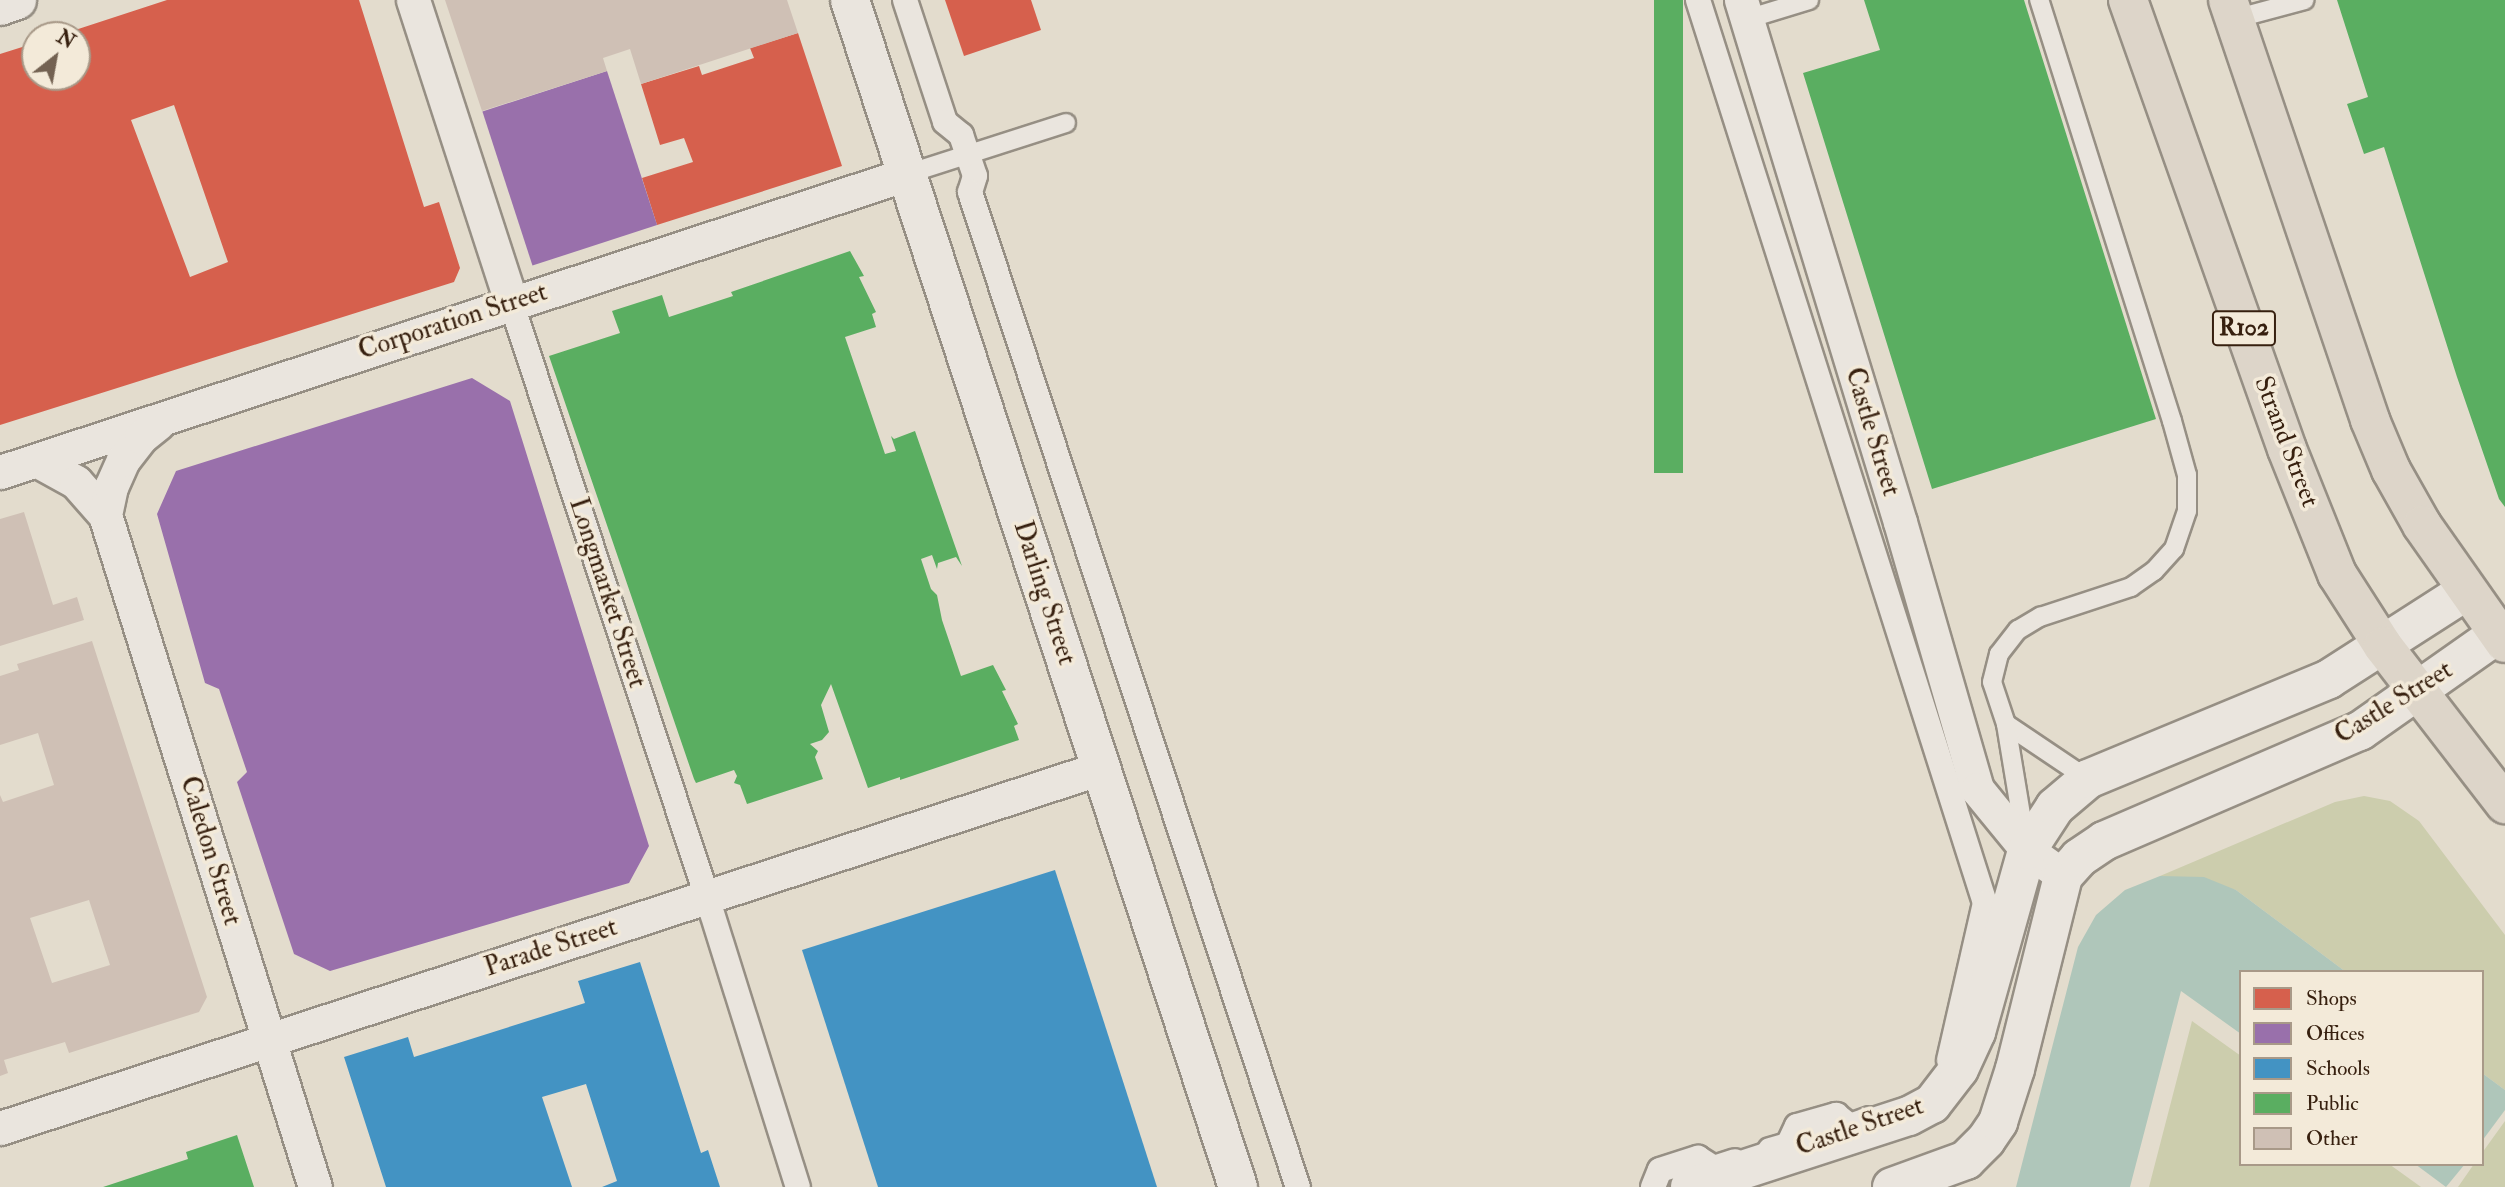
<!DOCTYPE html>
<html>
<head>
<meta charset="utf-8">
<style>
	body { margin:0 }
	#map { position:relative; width:2505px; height:1187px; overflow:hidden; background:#e3dccd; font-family:"IM FELL Double Pica",serif }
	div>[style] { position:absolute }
	.green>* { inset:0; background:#cccdad }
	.water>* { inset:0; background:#afc6ba }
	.shops>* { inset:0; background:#d6604d }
	.offices>* { inset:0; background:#9970ab; transform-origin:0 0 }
	.schools>* { inset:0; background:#4393c3 }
	.public>* { inset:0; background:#5aae61; transform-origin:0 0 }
	.building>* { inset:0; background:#cfc0b5 }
	.roads { filter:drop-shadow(2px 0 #968f84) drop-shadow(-2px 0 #968f84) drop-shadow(0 2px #968f84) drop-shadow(0 -2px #968f84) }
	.service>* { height:18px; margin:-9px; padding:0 9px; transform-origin:9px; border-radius:9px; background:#eae5de }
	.pedestrian>* { height:24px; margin:-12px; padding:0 12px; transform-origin:12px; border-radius:12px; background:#eae5de }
	.minor>* { height:33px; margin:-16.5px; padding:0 16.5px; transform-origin:16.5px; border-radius:16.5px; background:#eae5de }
	.tertiary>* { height:38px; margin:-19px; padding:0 19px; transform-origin:19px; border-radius:19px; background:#eae5de }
	.secondary>* { height:38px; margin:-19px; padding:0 19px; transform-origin:19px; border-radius:19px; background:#eae5de }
	.primary>* { height:38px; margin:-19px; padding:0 19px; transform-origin:19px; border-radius:19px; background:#ddd5c9 }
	span { translate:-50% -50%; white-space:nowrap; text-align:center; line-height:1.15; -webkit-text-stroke:7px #f3ead9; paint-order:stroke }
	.shield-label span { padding:2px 5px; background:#f3ead9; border:2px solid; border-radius:5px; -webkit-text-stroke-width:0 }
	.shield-label { font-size:24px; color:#37200f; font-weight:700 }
	.street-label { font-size:26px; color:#37200f }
	.legend { position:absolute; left:2239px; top:970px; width:245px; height:196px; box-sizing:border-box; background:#f3ead9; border:2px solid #a89988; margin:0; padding:9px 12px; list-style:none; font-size:21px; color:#37200f }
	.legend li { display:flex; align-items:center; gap:14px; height:35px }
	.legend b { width:35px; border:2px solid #a89988 }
	.north { position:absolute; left:21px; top:21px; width:70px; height:70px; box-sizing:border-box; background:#f3ead9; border:2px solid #a89988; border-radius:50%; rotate:31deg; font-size:19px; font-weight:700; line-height:28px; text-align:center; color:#37200f }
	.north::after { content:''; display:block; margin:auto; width:24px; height:32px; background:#736252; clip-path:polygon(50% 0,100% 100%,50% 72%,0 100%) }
</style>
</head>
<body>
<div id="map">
	<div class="green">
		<i style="clip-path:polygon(2364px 796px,2390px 801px,2419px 821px,2505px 935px,2505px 1090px,2482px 1073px,2482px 972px,2346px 972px,2236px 890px,2160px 876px,2335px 802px)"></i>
		<i style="clip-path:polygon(2192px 1021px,2241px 1056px,2241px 1164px,2389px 1164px,2421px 1187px,2149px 1187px)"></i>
		<i style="clip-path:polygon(2505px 1121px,2505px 1187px,2458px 1187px,2474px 1164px,2482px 1164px,2482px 1153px)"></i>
	</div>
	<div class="water">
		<i style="clip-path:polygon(2160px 876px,2204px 877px,2236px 890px,2346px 972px,2241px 972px,2241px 1034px,2181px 991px,2130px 1187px,2016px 1187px,2078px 947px,2096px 915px,2125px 890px)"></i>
		<i style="clip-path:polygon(2482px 1073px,2505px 1090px,2505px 1110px,2482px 1141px)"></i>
		<i style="clip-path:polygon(2415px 1164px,2465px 1164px,2446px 1187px)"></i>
	</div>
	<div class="shops">
		<i style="clip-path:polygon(evenodd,167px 0,359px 0,424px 207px,439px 202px,460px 268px,454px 282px,0 425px,0 54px,35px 43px,35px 77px,77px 77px,77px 35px,63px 34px,167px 0,174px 105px,228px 262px,190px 277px,131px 120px,174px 105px)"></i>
		<i style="clip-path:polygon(945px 0,1031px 0,1041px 30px,964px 56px)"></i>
		<i style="clip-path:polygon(798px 33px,842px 166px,657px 225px,642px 178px,693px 162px,684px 138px,660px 145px,641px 84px,699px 66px,702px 75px,754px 58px,750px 48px)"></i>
	</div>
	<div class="offices">
		<i style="left:607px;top:71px;width:162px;height:131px;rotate:72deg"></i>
		<i style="clip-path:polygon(472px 378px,510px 401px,649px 846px,629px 883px,330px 971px,294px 954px,237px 782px,247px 772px,219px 689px,205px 683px,157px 514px,176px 471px)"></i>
	</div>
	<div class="schools">
		<i style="clip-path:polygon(1055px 870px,1157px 1187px,878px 1187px,802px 950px)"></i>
		<i style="clip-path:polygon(640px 962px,701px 1153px,708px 1150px,720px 1187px,602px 1187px,617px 1181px,586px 1084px,542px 1097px,572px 1187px,386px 1187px,344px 1057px,408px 1037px,414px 1057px,585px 1003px,578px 981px)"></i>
	</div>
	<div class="public">
		<i style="left:1654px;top:0;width:29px;height:473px"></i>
		<i style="clip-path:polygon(1864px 0,2024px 0,2156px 419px,1932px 489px,1803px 73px,1880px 50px)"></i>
		<i style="clip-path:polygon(2337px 0,2505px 0,2505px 507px,2499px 499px,2457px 377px,2384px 147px,2364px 154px,2347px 104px,2368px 97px)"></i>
		<i style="clip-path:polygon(850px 251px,864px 276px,859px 277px,876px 312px,872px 314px,876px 327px,845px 337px,885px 454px,896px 451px,891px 436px,894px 439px,915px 431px,962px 566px,956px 557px,938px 563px,937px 569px,932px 555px,921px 559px,931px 589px,937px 595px,942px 620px,961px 676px,993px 665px,1006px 690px,1002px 691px,1018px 724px,1014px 726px,1019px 740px,900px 780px,900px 777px,868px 788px,831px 684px,821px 705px,829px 732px,822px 740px,810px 744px,818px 751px,815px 757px,823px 779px,747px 804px,740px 785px,734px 783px,737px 776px,734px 770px,696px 783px,694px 779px,549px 356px,620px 333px,612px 311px,662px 295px,669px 317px,733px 296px,731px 292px)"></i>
		<i style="clip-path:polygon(237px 1135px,254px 1187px,103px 1187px,188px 1159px,186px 1152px)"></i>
	</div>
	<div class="building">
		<i style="clip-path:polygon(445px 0,787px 0,798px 33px,641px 84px,630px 49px,603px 58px,607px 71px,482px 111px)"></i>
		<i style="clip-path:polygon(24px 512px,53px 605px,77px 597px,84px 620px,0 646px,0 519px)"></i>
		<i style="clip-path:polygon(evenodd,92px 641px,207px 997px,199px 1012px,69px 1053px,65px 1042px,4px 1060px,8px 1073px,0 1076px,0 795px,3px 802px,54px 785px,38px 733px,0 745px,0 676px,19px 670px,17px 664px,92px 641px,89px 900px,110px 965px,52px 983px,30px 918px,89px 900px)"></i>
	</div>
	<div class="roads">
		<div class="service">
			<i style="left:1747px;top:19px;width:65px;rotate:-17deg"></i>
			<i style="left:2234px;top:19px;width:73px;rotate:-15deg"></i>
			<i style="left:907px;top:174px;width:167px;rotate:-17.8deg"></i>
			<i style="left:2006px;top:724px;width:99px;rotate:33.9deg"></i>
			<i style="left:2025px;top:839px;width:117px;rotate:-99.4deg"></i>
			<i style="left:2006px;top:724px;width:44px;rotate:-108.4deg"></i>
			<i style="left:1992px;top:682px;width:29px;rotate:-76deg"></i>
			<i style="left:1999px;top:654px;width:31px;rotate:-52deg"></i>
			<i style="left:2018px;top:630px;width:26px;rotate:-31deg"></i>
			<i style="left:2040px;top:617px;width:96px;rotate:-18.2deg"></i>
			<i style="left:2131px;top:587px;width:28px;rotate:-35deg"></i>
			<i style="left:2154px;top:571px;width:30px;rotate:-48deg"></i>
			<i style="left:2174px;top:549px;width:40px;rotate:-71.1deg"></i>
			<i style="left:2187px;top:511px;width:36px;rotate:-90deg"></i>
			<i style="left:2187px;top:475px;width:56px;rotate:-105.5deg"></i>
			<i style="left:2172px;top:421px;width:442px;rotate:-107.5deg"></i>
		</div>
		<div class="pedestrian">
			<i style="left:905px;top:0;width:128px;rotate:71.8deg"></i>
			<i style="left:945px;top:122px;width:21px;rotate:39deg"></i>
			<i style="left:961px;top:135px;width:43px;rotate:71.1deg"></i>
			<i style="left:975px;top:176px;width:17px;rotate:107deg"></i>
			<i style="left:970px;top:192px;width:1048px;rotate:71.76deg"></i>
			<i style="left:1698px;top:0;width:948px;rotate:72.37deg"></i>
			<i style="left:1985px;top:903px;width:161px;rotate:102.9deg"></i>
			<i style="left:511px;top:302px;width:626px;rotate:71.77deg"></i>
			<i style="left:707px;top:897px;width:304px;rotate:72.6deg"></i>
			<i style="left:1770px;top:1150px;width:19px;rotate:-16deg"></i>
			<i style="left:1788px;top:1145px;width:21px;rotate:-65deg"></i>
			<i style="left:1797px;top:1126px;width:41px;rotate:-15.8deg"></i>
			<i style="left:1836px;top:1115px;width:18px;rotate:38deg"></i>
			<i style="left:1850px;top:1126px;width:20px;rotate:-20deg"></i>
			<i style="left:1653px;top:1187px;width:18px;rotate:-68deg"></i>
			<i style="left:1660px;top:1170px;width:40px;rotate:-18deg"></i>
			<i style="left:1698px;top:1158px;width:19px;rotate:32deg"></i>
			<i style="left:1714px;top:1168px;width:22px;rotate:-18deg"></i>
		</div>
		<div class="minor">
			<i style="left:413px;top:0;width:318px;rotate:72deg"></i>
			<i style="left:1741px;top:0;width:546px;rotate:73.06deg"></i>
			<i style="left:1900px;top:522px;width:278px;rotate:73.9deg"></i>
			<i style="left:1977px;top:789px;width:79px;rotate:50.7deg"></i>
			<i style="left:2027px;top:850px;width:44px;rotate:35.8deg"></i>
			<i style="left:38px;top:461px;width:43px;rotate:28.9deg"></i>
			<i style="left:76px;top:482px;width:44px;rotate:48.7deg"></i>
			<i style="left:105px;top:515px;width:704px;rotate:72.65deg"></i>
			<i style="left:0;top:472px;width:955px;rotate:-18.19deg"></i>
			<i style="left:105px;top:515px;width:29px;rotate:-78deg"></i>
			<i style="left:111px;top:487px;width:30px;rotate:-66deg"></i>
			<i style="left:123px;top:460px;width:29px;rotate:-52deg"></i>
			<i style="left:141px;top:437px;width:22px;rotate:-39deg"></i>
			<i style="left:0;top:1128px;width:1158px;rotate:-18.11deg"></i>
		</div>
		<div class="tertiary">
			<i style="left:0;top:6px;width:18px;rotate:-19deg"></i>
		</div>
		<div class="secondary">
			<i style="left:850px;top:0;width:1249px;rotate:71.9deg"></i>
			<i style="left:1690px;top:1187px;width:230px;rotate:-18deg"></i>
			<i style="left:1909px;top:1116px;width:26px;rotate:-28deg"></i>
			<i style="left:1932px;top:1104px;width:44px;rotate:-52.4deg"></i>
			<i style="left:1959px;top:1069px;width:41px;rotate:-65.3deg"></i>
			<i style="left:1976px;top:1032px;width:189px;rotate:-74.3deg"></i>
			<i style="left:2027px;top:850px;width:51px;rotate:-56.9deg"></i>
			<i style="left:2055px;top:807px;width:43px;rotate:-40.3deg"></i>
			<i style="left:2088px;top:779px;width:261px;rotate:-22.5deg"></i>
			<i style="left:2329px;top:679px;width:163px;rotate:-32.7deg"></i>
			<i style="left:1892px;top:1187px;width:79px;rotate:-20deg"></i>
			<i style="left:1966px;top:1160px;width:28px;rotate:-45deg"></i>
			<i style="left:1986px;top:1140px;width:22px;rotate:-56deg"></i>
			<i style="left:1998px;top:1122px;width:56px;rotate:-72.2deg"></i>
			<i style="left:2015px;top:1069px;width:199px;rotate:-76deg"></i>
			<i style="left:2063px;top:876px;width:24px;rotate:-48deg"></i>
			<i style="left:2079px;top:858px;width:30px;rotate:-34deg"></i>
			<i style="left:2104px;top:841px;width:279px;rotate:-23.3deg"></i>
			<i style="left:2360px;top:731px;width:169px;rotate:-35.1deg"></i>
		</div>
		<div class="primary">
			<i style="left:2128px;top:0;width:476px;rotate:70.5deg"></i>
			<i style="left:2287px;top:449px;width:135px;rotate:68.2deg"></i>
			<i style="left:2337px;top:574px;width:85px;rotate:57.4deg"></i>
			<i style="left:2383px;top:646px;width:200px;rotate:52.3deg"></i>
			<i style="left:2228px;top:0;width:443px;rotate:71.3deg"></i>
			<i style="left:2370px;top:420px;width:54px;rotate:67.2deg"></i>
			<i style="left:2391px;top:470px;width:63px;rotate:60.6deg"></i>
			<i style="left:2422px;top:525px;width:144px;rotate:54.9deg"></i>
		</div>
	</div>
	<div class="shield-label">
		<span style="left:2244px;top:328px">R102</span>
	</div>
	<div class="street-label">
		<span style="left:453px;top:322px;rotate:-18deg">Corporation Street</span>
		<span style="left:1872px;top:432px;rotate:73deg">Castle Street</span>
		<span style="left:2286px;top:442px;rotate:69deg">Strand Street</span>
		<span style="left:607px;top:593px;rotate:72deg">Longmarket Street</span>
		<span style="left:1044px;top:593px;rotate:72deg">Darling Street</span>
		<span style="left:2394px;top:703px;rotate:-32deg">Castle Street</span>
		<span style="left:210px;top:851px;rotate:73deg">Caledon Street</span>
		<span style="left:551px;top:948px;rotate:-18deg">Parade Street</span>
		<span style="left:1860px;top:1127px;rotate:-19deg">Castle Street</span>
	</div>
	<ul class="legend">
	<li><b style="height:19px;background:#d6604d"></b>Shops</li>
	<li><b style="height:19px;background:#9970ab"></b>Offices</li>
	<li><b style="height:19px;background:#4393c3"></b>Schools</li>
	<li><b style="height:19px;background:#5aae61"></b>Public</li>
	<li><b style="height:19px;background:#cfc0b5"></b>Other</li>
	</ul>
	<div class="north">N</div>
</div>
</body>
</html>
